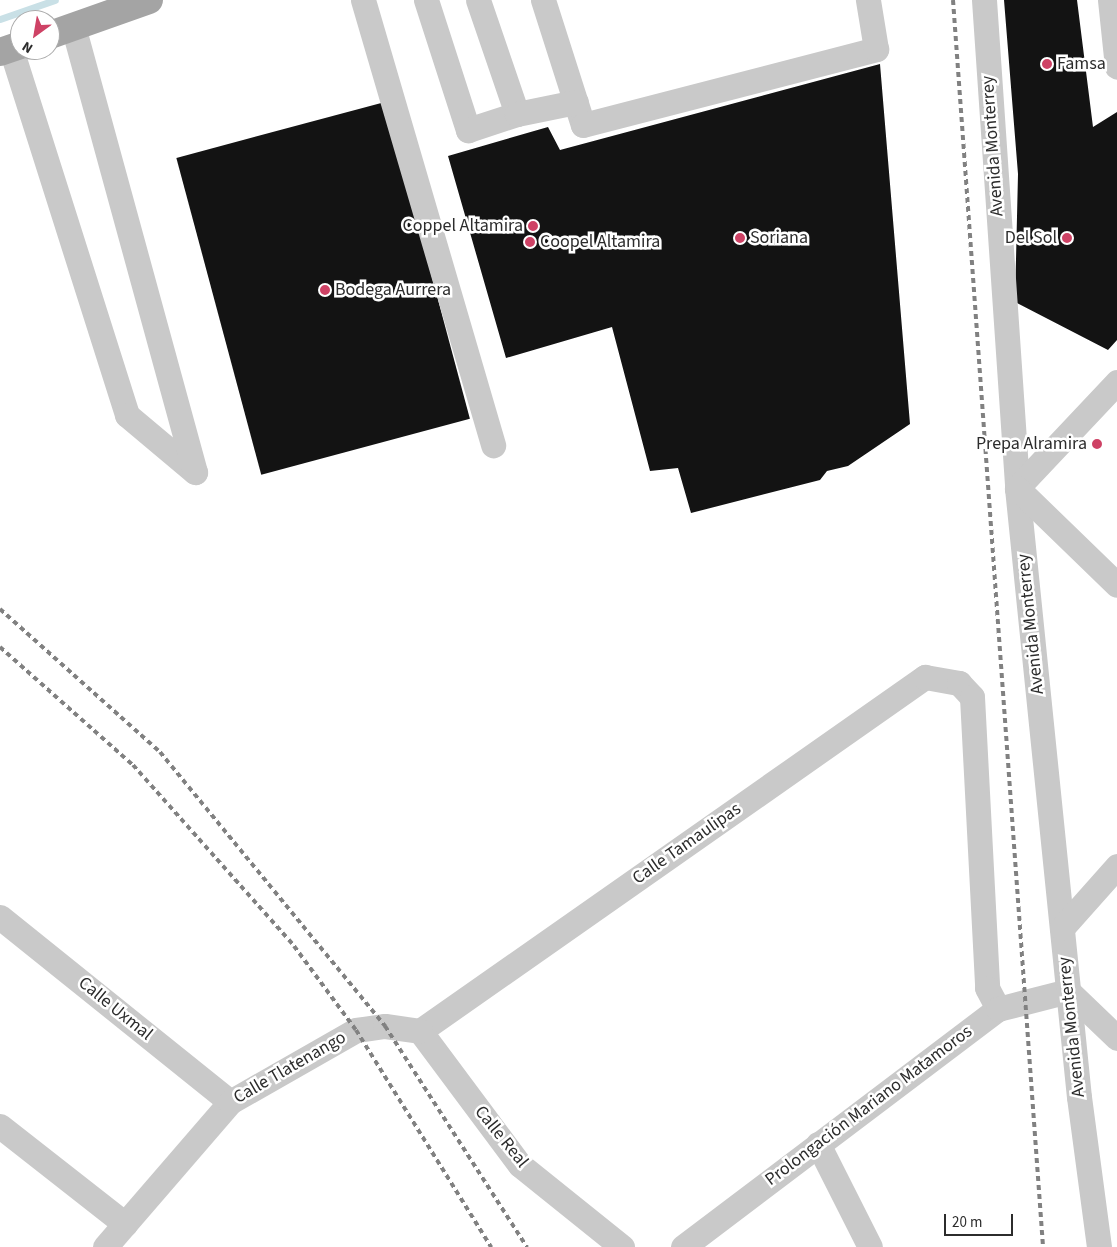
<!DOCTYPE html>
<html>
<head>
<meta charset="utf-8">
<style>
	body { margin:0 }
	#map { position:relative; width:1117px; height:1247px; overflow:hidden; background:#fff; font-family:"Source Sans 3",sans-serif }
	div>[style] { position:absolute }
	.stream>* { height:7px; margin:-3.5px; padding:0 3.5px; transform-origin:3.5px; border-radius:3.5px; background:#c9e0e6 }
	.building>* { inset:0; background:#131313; transform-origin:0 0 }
	.minor>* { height:25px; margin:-12.5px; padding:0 12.5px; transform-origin:12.5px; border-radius:12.5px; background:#c9c9c9 }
	.major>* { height:28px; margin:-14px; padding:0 14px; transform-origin:14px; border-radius:14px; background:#a4a4a4 }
	.rail>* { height:4px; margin-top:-2px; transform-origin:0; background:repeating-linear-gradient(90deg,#818181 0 5px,transparent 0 9px) }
	.dots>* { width:14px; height:14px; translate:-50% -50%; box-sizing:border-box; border:2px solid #fff; border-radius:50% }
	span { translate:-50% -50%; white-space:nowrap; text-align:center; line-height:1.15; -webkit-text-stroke:5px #fff; paint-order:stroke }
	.poi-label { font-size:18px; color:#2c2c2c }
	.left { translate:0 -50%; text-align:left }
	.right { translate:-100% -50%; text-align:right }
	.street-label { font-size:18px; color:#2c2c2c }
	.north { position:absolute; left:10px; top:10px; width:50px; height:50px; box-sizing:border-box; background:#fff; border:1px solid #ababab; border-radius:50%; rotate:212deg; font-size:14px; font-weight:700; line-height:20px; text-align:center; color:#2c2c2c }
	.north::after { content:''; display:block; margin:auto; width:18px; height:22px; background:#ce4265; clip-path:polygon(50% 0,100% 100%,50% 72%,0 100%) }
	.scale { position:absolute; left:944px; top:1214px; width:69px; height:22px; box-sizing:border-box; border:2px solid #2c2c2c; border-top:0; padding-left:6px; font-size:15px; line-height:18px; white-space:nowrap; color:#2c2c2c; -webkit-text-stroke:4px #fff; paint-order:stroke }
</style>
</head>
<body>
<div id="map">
	<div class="stream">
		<i style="left:0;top:19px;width:58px;rotate:-19.1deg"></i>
	</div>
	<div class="building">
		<i style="clip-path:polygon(1004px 0,1077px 0,1093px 127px,1117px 112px,1117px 340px,1108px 350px,1015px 302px,1018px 174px)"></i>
		<i style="clip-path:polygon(880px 64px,910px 424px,848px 466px,827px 471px,820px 480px,691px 513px,678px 468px,650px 471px,612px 327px,506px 358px,448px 156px,548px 127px,560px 150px)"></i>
		<i style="left:385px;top:102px;width:328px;height:216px;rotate:75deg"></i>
	</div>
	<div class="minor">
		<i style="left:363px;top:0;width:464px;rotate:73.7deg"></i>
		<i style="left:426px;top:0;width:137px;rotate:72.1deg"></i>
		<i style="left:468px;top:130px;width:52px;rotate:-18.1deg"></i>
		<i style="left:517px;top:114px;width:120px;rotate:-108.9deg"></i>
		<i style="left:543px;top:0;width:131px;rotate:72.3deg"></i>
		<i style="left:583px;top:125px;width:303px;rotate:-14.5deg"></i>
		<i style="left:876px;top:49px;width:50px;rotate:-99.3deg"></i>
		<i style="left:984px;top:0;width:489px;rotate:86.1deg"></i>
		<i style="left:1017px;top:488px;width:612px;rotate:84.19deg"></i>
		<i style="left:1079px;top:1097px;width:151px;rotate:82.4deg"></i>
		<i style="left:1110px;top:0;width:67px;rotate:84deg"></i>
		<i style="left:11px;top:49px;width:384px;rotate:72.4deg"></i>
		<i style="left:127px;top:415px;width:89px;rotate:40deg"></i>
		<i style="left:195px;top:472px;width:461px;rotate:-105.3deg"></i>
		<i style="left:517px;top:114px;width:60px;rotate:-11.5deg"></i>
		<i style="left:1117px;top:382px;width:146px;rotate:133.3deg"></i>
		<i style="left:1017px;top:488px;width:139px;rotate:44.1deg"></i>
		<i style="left:0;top:917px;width:295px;rotate:38.8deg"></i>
		<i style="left:1062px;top:928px;width:83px;rotate:-48.4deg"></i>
		<i style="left:420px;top:1031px;width:617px;rotate:-35.03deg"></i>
		<i style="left:925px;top:677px;width:35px;rotate:10deg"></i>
		<i style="left:959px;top:683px;width:19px;rotate:47deg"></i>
		<i style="left:972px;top:697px;width:291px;rotate:87deg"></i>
		<i style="left:987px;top:988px;width:24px;rotate:62deg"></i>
		<i style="left:420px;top:1031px;width:167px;rotate:53.3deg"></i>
		<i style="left:520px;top:1165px;width:131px;rotate:38.8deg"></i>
		<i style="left:0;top:1126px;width:159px;rotate:38.1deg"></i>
		<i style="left:818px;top:1144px;width:115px;rotate:63.2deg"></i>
		<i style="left:105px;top:1247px;width:191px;rotate:-49.2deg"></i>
		<i style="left:230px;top:1102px;width:145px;rotate:-29.7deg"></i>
		<i style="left:356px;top:1030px;width:29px;rotate:-8deg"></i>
		<i style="left:385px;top:1026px;width:35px;rotate:8deg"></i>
		<i style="left:683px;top:1247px;width:395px;rotate:-37.1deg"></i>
		<i style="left:998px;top:1009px;width:72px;rotate:-14.4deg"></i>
		<i style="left:1068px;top:991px;width:68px;rotate:43.8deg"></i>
	</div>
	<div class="major">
		<i style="left:50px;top:35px;width:105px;rotate:-19.5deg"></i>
		<i style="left:0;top:52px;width:21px;rotate:-19deg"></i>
	</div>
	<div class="rail">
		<i style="left:953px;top:0;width:1250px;rotate:85.87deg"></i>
		<i style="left:0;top:609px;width:215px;rotate:41.8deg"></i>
		<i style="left:160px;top:752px;width:355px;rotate:50.6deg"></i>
		<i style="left:385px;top:1026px;width:263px;rotate:57.3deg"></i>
		<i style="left:0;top:647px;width:178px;rotate:41.6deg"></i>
		<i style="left:133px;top:765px;width:242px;rotate:48.3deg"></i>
		<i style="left:294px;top:946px;width:104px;rotate:53.6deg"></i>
		<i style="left:356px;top:1030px;width:256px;rotate:58.1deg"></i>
	</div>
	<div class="dots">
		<i style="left:1047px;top:64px;background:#ce4265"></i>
		<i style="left:533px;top:226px;background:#ce4265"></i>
		<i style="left:740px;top:238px;background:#ce4265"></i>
		<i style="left:1067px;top:238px;background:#ce4265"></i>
		<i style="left:530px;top:242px;background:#ce4265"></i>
		<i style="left:325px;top:290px;background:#ce4265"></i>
		<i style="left:1097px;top:444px;background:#ce4265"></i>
	</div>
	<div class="poi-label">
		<span class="left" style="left:1057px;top:64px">Famsa</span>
		<span class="right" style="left:523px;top:226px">Coppel Altamira</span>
		<span class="left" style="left:750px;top:238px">Soriana</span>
		<span class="right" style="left:1057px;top:238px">Del Sol</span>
		<span class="left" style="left:540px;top:242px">Coopel Altamira</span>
		<span class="left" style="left:335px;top:290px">Bodega Aurrera</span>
		<span class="right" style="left:1087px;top:444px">Prepa Alramira</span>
	</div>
	<div class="street-label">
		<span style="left:993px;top:146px;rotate:-94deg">Avenida Monterrey</span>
		<span style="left:1031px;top:624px;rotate:-96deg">Avenida Monterrey</span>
		<span style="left:687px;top:844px;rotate:-35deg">Calle Tamaulipas</span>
		<span style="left:115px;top:1009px;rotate:39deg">Calle Uxmal</span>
		<span style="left:1072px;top:1027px;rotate:-96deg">Avenida Monterrey</span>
		<span style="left:290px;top:1068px;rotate:-30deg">Calle Tlatenango</span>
		<span style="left:869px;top:1106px;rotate:-37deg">Prolongación Mariano Matamoros</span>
		<span style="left:501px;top:1137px;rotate:51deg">Calle Real</span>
	</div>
	<div class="north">N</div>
	<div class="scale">20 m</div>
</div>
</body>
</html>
